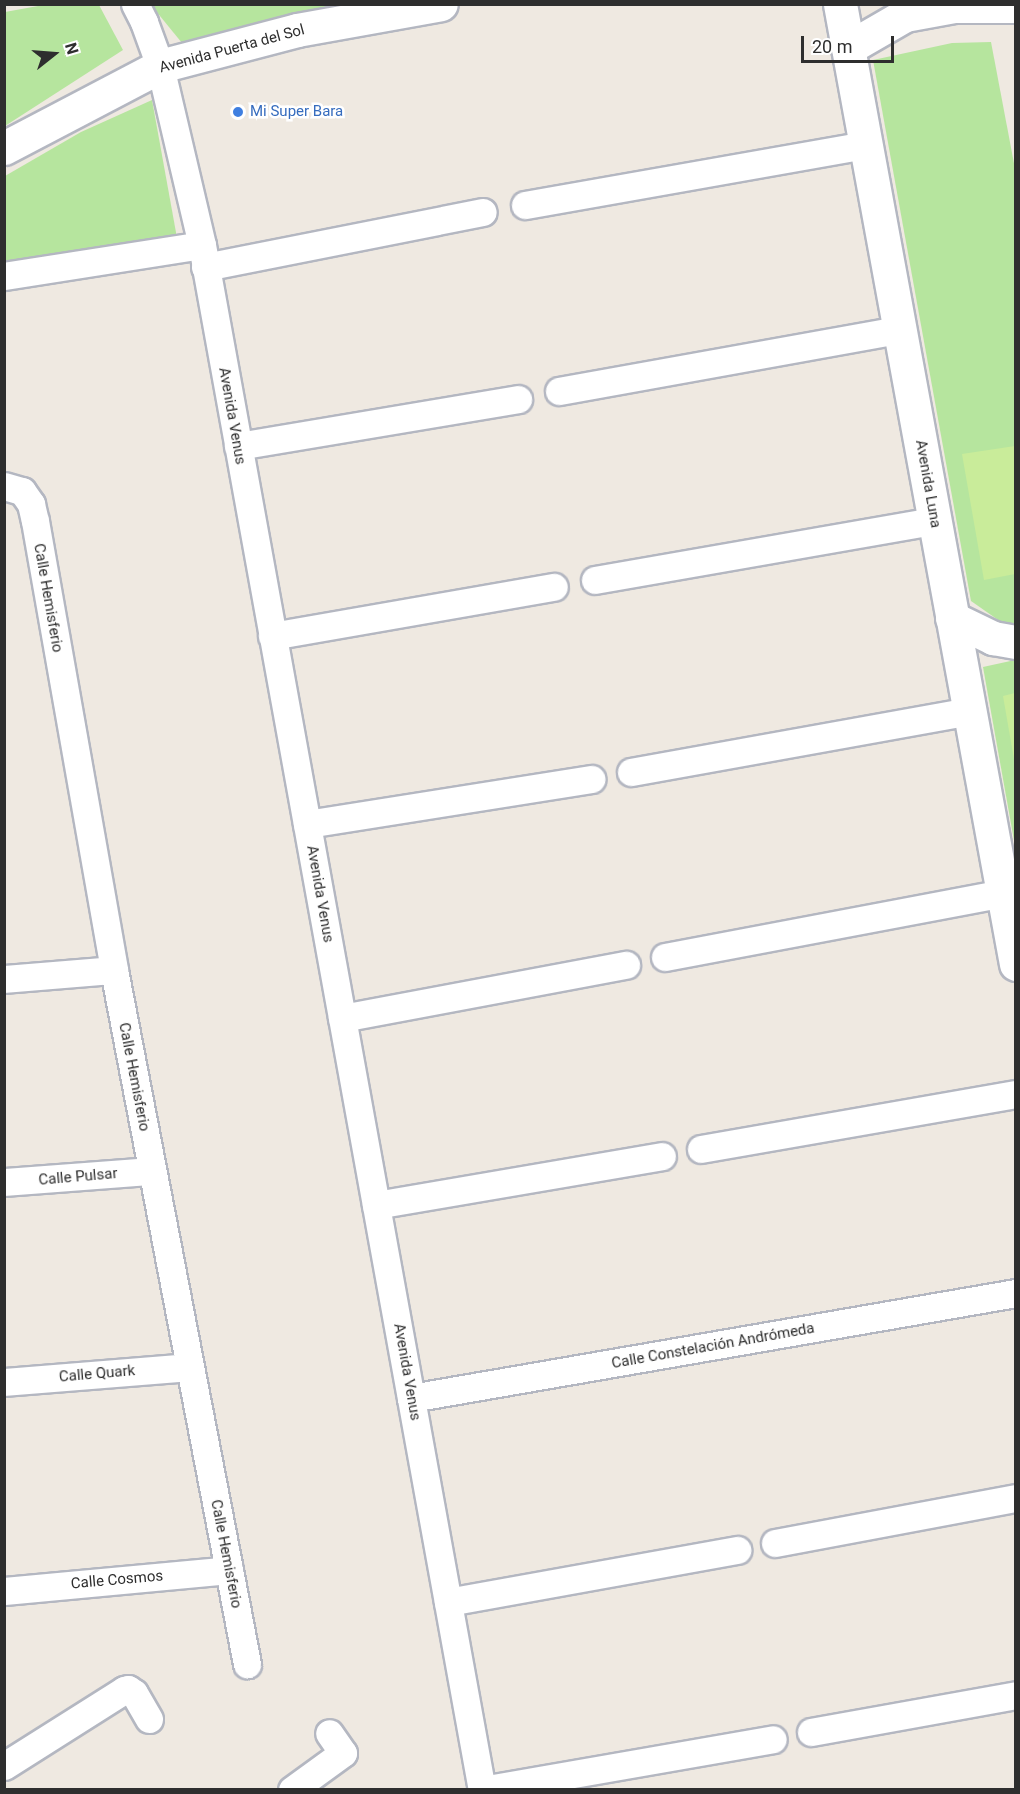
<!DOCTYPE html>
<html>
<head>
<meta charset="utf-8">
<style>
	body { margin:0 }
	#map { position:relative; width:1020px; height:1794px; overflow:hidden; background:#efe9e1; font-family:Roboto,sans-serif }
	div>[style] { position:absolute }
	.green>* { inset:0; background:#b6e59e }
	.pitch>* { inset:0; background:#c9ec9a }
	.roads { filter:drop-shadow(2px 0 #b4b7c1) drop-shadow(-2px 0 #b4b7c1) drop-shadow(0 2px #b4b7c1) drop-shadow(0 -2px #b4b7c1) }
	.street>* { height:27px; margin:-13.5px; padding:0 13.5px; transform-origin:13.5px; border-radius:13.5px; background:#fff }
	.secondary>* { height:33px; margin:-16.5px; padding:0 16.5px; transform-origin:16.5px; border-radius:16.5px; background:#fff }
	.dots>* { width:16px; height:16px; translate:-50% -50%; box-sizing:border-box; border:3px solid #fff; border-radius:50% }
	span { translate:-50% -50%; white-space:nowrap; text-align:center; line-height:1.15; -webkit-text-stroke:5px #fff; paint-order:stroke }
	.street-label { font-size:15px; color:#2e2e2e }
	.shop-label { font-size:15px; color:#366cbe }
	.left { translate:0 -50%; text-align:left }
	.frame { position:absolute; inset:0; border:6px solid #2e2e2e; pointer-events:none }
	.north { position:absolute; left:24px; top:24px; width:60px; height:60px; -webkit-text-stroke:4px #fff; paint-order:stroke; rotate:73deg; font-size:16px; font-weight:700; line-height:24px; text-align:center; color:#2e2e2e }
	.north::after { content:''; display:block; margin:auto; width:21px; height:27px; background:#2e2e2e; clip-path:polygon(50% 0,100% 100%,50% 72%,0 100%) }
	.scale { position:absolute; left:801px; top:36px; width:93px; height:27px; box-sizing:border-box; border:3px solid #2e2e2e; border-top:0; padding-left:8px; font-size:18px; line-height:21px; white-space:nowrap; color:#2e2e2e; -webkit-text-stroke:4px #fff; paint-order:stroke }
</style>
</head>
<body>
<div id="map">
	<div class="green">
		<i style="clip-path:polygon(49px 4px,99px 5px,123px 50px,5px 126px,5px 12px)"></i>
		<i style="clip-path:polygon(151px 5px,345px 5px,182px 43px)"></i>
		<i style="clip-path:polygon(991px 42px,1016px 174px,1014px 631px,971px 601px,873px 60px,952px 43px)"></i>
		<i style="clip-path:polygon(152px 100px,177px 238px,5px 266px,5px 176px,81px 132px)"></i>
		<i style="clip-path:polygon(1015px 660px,1015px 846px,983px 667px)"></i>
	</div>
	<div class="pitch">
		<i style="clip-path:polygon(1015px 446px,1015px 574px,984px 580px,962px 454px)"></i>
		<i style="clip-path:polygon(1015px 693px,1016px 693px,1015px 765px,1003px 696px)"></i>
	</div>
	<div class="roads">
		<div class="street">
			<i style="left:135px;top:4px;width:20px;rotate:63deg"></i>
			<i style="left:144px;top:22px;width:47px;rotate:70deg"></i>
			<i style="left:160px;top:66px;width:184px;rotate:76.8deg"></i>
			<i style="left:202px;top:245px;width:1570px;rotate:79.73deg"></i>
			<i style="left:525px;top:205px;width:345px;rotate:-10deg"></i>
			<i style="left:205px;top:267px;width:283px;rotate:-11.2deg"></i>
			<i style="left:4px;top:276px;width:200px;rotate:-8.9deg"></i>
			<i style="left:559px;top:391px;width:345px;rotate:-10.2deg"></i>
			<i style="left:238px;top:446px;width:284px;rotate:-9.5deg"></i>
			<i style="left:4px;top:486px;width:19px;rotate:16deg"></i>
			<i style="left:22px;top:491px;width:16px;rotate:55deg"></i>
			<i style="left:31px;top:504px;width:17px;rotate:77deg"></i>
			<i style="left:35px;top:521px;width:456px;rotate:80deg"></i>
			<i style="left:114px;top:970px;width:707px;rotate:79.15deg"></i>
			<i style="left:595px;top:580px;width:344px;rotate:-9.9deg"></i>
			<i style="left:272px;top:636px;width:286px;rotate:-9.9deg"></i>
			<i style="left:631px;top:772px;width:343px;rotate:-10.2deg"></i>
			<i style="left:307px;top:824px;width:288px;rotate:-9deg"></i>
			<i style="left:665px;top:957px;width:344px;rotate:-10.7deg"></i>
			<i style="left:4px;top:979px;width:110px;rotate:-4.7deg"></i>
			<i style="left:342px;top:1018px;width:289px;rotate:-10.6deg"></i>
			<i style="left:701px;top:1149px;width:320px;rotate:-9.9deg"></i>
			<i style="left:4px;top:1182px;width:148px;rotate:-4.3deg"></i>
			<i style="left:376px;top:1205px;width:290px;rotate:-9.7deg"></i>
			<i style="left:4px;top:1382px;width:186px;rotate:-4.6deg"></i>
			<i style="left:411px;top:1398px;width:614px;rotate:-9.85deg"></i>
			<i style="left:775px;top:1543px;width:245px;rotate:-10.6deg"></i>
			<i style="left:4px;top:1591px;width:226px;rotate:-5.3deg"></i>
			<i style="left:448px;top:1602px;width:294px;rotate:-10.2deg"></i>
			<i style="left:811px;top:1732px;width:208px;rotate:-10.2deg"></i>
			<i style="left:4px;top:1766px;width:142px;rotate:-32.3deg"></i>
			<i style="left:124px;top:1690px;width:4px;rotate:-14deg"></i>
			<i style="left:128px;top:1689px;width:7px;rotate:34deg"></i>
			<i style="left:134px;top:1693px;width:30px;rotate:60deg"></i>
			<i style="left:292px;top:1790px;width:63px;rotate:-36deg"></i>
			<i style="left:343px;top:1753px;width:24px;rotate:-125deg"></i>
			<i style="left:482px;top:1790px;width:295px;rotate:-9.9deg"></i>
		</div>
		<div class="secondary">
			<i style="left:840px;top:4px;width:976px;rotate:79.61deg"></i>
			<i style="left:848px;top:48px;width:66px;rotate:-30.1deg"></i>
			<i style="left:905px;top:15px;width:50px;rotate:-10.4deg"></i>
			<i style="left:954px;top:6px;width:62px"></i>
			<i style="left:4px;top:148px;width:176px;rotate:-27.7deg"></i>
			<i style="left:160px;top:66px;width:142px;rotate:-14.7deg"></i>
			<i style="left:297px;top:30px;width:146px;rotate:-10.2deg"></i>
			<i style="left:952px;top:618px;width:46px;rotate:26deg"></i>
			<i style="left:993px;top:638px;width:23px;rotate:10deg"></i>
		</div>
	</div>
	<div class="dots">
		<i style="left:238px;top:112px;background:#3f7fe0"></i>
	</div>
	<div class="street-label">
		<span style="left:232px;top:49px;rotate:-15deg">Avenida Puerta del Sol</span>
		<span style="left:232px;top:416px;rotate:80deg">Avenida Venus</span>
		<span style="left:928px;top:484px;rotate:80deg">Avenida Luna</span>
		<span style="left:48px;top:598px;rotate:80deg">Calle Hemisferio</span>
		<span style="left:320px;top:894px;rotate:80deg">Avenida Venus</span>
		<span style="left:134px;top:1077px;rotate:79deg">Calle Hemisferio</span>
		<span style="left:78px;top:1177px;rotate:-5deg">Calle Pulsar</span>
		<span style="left:713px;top:1346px;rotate:-10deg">Calle Constelación Andrómeda</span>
		<span style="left:407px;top:1372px;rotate:80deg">Avenida Venus</span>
		<span style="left:97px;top:1374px;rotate:-5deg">Calle Quark</span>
		<span style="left:226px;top:1554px;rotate:79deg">Calle Hemisferio</span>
		<span style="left:117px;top:1580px;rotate:-5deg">Calle Cosmos</span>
	</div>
	<div class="shop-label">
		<span class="left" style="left:250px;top:112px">Mi Super Bara</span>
	</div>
	<div class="frame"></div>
	<div class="north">N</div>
	<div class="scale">20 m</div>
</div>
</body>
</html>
